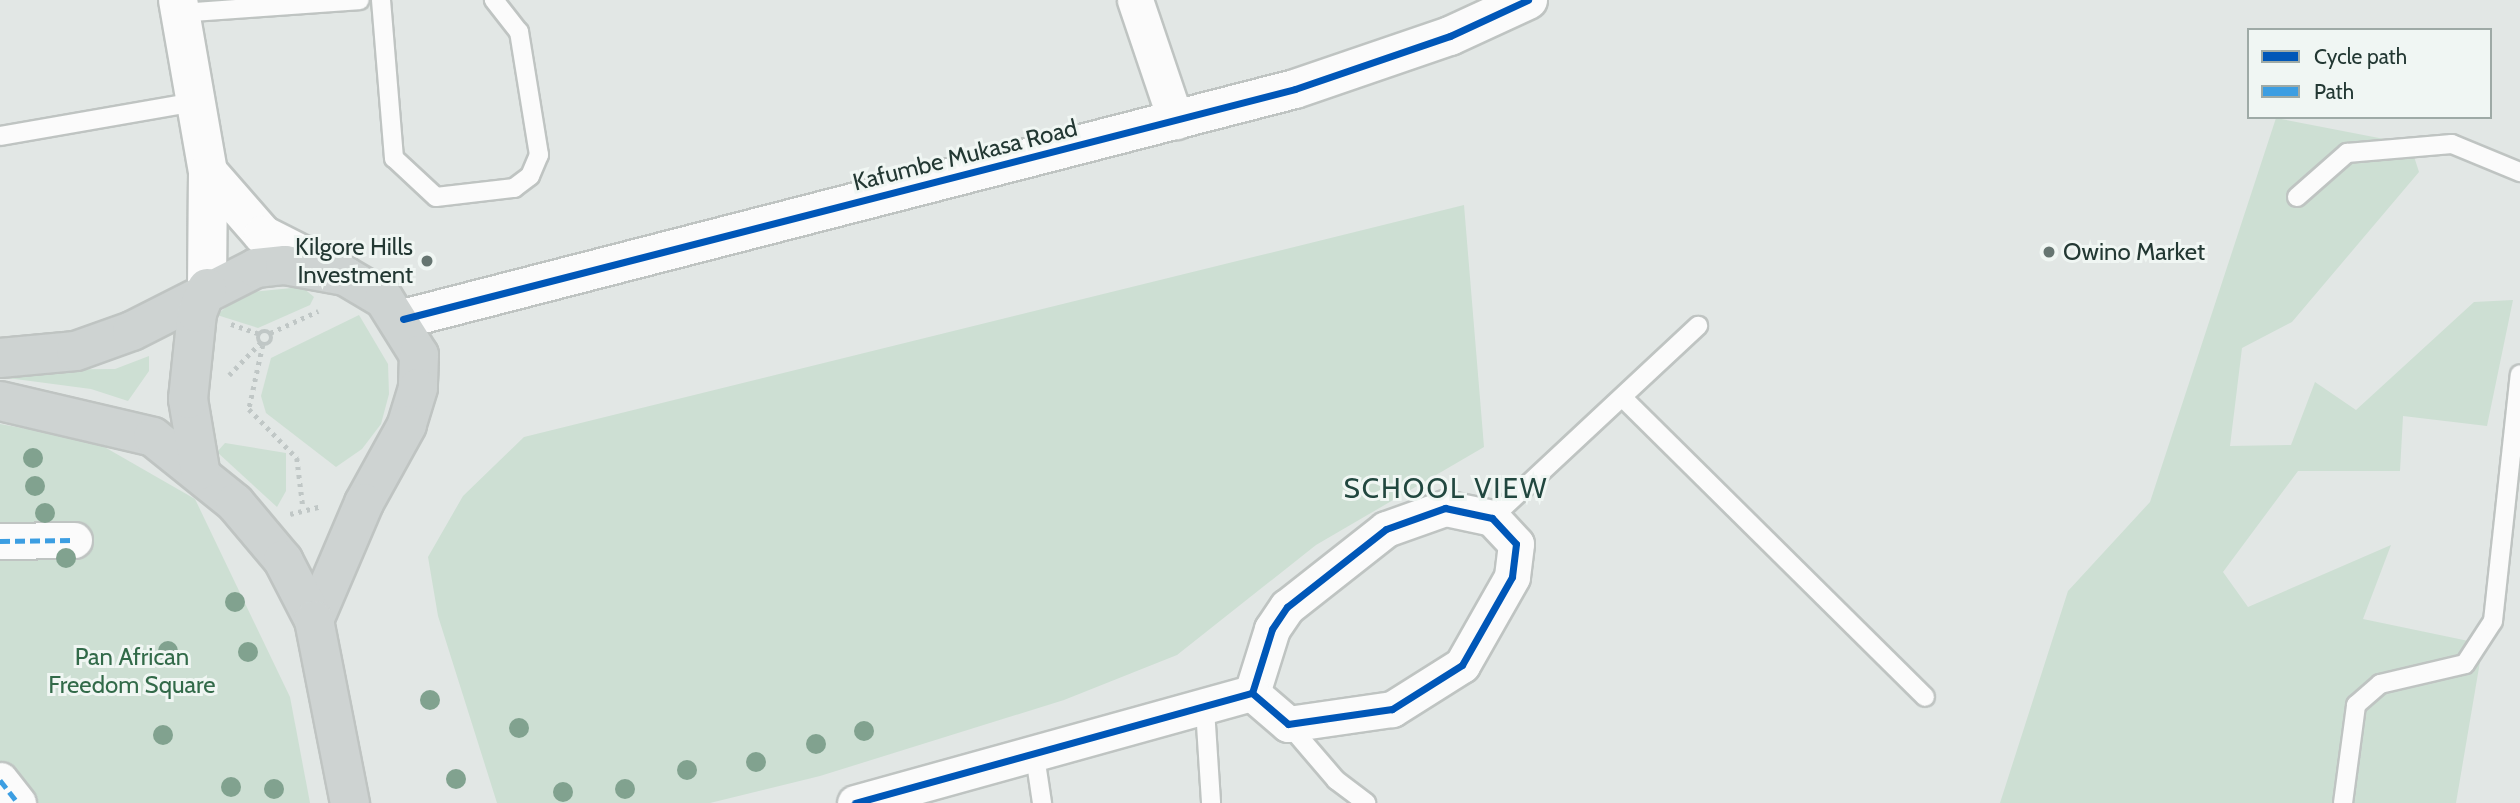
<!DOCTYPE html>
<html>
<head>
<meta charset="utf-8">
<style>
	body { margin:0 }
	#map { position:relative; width:2520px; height:803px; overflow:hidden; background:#e2e7e5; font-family:Cabin,sans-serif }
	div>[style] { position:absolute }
	.green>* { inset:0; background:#cddfd3 }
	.path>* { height:4.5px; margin-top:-2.25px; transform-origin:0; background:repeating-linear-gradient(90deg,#c0c7c6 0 3.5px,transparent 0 8.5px) }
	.path>.ring { margin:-2.25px; padding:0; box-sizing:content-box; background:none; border:4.5px solid #c0c7c6; border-radius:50% }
	.roads { filter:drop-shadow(2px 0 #bfc4c2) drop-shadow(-2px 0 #bfc4c2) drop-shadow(0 2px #bfc4c2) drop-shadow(0 -2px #bfc4c2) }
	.lane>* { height:18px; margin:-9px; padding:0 9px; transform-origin:9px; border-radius:9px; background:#fbfbfb }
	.street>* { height:35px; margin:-17.5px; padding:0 17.5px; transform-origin:17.5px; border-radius:17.5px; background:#fbfbfb }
	.secondary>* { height:38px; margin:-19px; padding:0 19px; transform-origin:19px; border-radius:19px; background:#fbfbfb }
	.primary>* { height:38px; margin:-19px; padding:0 19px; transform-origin:19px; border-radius:19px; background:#ced3d2 }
	.quiet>* { height:5px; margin-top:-2.5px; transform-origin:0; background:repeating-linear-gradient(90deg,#3c9ee2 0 10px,transparent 0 15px) }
	.cycleway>* { height:7px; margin:-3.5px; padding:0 3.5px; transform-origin:3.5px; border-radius:3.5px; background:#0057b8 }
	.trees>* { width:20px; height:20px; margin:-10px; border-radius:50%; background:#81a28f }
	.dots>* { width:19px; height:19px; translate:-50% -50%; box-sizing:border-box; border:4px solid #f0f6f3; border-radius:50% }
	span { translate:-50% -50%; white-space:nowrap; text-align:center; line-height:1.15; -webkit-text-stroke:6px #f0f6f3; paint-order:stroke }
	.street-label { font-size:24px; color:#233833 }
	.poi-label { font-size:24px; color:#233833 }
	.right { translate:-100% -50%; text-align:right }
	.left { translate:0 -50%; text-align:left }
	.park-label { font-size:24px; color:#326a49 }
	.quarter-label { font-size:28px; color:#21473f; letter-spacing:2px }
	.legend { position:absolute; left:2247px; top:28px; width:245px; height:91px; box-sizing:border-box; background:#f0f6f3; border:2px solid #9eaaa6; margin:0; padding:9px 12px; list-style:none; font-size:21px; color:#233833 }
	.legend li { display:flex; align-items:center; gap:14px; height:35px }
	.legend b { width:35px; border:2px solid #9eaaa6 }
</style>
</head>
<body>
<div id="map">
	<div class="green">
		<i style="clip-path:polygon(2276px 118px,2410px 144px,2419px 172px,2292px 322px,2242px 348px,2230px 446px,2291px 445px,2315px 382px,2356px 410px,2474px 302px,2513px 300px,2487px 426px,2403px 416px,2400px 471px,2298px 471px,2223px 572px,2248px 607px,2391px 545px,2363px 619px,2483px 644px,2456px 803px,2000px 803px,2068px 591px,2150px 502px)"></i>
		<i style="clip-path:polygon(1464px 205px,1484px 447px,1316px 545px,1177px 655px,1064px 700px,820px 776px,710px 803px,497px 803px,438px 616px,428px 557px,463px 496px,524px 437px)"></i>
		<i style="clip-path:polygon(302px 287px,314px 297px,310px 305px,258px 328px,217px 315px,242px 293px)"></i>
		<i style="clip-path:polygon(359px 315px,388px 364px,389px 394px,381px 424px,362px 449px,336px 467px,266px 413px,261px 396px,271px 358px)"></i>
		<i style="clip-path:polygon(149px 356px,149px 371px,128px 401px,91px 389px,0 377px,0 370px,115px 369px)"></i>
		<i style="clip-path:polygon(0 424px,94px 441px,195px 499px,290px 697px,310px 803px,0 803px)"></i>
		<i style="clip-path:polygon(225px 443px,286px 453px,286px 491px,277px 507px,217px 452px)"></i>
	</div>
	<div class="path">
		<i style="left:231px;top:324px;width:31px;rotate:19deg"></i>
		<i class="ring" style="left:258px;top:331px;width:9.5px;height:9.5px"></i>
		<i style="left:270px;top:333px;width:53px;rotate:-24.6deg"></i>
		<i style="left:263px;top:345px;width:66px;rotate:102.3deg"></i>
		<i style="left:249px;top:409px;width:69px;rotate:45.6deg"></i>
		<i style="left:297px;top:458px;width:49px;rotate:83deg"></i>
		<i style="left:229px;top:375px;width:45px;rotate:-45.9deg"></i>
		<i style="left:290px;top:514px;width:33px;rotate:-14deg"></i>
	</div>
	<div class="roads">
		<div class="lane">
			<i style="left:381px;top:0;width:159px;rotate:85.3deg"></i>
			<i style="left:394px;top:158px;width:57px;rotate:42.9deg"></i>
			<i style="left:436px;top:197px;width:79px;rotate:-6.6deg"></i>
			<i style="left:514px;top:188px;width:20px;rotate:-37deg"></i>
			<i style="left:530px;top:176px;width:23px;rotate:-67deg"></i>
			<i style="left:539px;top:155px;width:125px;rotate:-99.2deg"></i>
			<i style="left:519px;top:32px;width:41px;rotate:-128deg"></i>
			<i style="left:180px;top:13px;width:180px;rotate:-4.1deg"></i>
			<i style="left:0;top:136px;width:203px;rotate:-9.9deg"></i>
			<i style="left:2297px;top:197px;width:67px;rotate:-41.3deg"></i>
			<i style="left:2347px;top:153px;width:105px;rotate:-4.9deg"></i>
			<i style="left:2452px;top:144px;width:74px;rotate:22.4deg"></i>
			<i style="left:1625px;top:400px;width:422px;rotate:44.7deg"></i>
			<i style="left:1492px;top:518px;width:282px;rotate:-43deg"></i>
			<i style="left:1205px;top:709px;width:94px;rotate:86.3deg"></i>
			<i style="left:1288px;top:724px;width:74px;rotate:49.4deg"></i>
			<i style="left:1336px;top:780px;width:38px;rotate:37deg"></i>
			<i style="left:1035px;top:756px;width:48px;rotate:81.5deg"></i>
			<i style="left:2343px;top:803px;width:99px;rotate:-82.4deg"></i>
			<i style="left:2356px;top:705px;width:32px;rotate:-41deg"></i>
			<i style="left:2380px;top:684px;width:87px;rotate:-13.2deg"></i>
			<i style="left:2465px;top:664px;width:51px;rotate:-56.9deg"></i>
			<i style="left:2493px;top:621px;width:248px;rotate:-83.8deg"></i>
		</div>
		<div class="street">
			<i style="left:1135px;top:0;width:128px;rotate:71.3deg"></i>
			<i style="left:1445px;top:508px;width:48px;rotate:12deg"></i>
			<i style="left:1492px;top:518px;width:35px;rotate:47deg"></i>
			<i style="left:1516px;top:544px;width:33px;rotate:97deg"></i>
			<i style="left:1512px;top:577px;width:101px;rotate:119.6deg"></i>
			<i style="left:1462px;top:665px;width:83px;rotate:147.8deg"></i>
			<i style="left:1392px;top:709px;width:105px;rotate:171.8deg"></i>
			<i style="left:1288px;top:724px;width:48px;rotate:-139.3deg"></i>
			<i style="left:1252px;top:693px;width:67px;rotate:-72.6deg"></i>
			<i style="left:1272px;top:629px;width:27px;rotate:-56deg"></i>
			<i style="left:1287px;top:607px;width:126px;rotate:-38.2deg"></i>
			<i style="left:1386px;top:529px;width:63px;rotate:-19.6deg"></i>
			<i style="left:0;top:541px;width:74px;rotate:-0.8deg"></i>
			<i style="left:0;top:780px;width:29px;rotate:52deg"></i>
			<i style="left:855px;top:803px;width:412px;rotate:-15.5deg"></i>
		</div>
		<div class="secondary">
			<i style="left:178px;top:0;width:175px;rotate:80.1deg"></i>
			<i style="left:208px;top:172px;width:116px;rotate:90.5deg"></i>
			<i style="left:208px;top:172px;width:84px;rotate:48.9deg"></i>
			<i style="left:263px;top:235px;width:75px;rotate:26.9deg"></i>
			<i style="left:403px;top:319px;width:921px;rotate:-14.46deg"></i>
			<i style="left:1295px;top:89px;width:164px;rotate:-18.9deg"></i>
			<i style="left:1450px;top:36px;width:86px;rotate:-24.8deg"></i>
		</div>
		<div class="primary">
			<i style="left:0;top:358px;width:76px;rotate:-5.3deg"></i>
			<i style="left:76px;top:351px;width:59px;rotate:-19.7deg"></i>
			<i style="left:132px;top:331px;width:139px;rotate:-26.9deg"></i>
			<i style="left:256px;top:268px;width:29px;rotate:-6deg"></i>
			<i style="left:285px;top:265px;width:61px;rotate:10.4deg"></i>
			<i style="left:345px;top:276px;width:45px;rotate:30.5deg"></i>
			<i style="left:384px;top:299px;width:66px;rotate:58deg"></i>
			<i style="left:419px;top:355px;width:33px;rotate:92deg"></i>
			<i style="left:418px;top:388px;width:39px;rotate:107deg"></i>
			<i style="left:407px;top:425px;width:89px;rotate:118.9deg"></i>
			<i style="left:364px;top:503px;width:127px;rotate:113.1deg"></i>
			<i style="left:0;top:401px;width:157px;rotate:13.2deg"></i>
			<i style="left:153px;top:437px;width:105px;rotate:38.8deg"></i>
			<i style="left:235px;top:503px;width:75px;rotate:49.9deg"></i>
			<i style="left:283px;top:560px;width:68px;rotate:62.7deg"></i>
			<i style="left:314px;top:620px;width:187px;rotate:78.9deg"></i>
			<i style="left:200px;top:470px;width:72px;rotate:-99.6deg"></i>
			<i style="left:188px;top:399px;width:86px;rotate:-84deg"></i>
			<i style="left:197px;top:313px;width:27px;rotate:-68deg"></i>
		</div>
	</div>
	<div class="quiet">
		<i style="left:0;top:541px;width:74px;rotate:-0.8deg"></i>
		<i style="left:0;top:780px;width:29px;rotate:52deg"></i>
	</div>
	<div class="cycleway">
		<i style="left:403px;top:319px;width:921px;rotate:-14.46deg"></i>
		<i style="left:1295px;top:89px;width:164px;rotate:-18.9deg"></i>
		<i style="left:1450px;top:36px;width:86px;rotate:-24.8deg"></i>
		<i style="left:1445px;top:508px;width:48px;rotate:12deg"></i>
		<i style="left:1492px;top:518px;width:35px;rotate:47deg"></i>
		<i style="left:1516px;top:544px;width:33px;rotate:97deg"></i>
		<i style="left:1512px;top:577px;width:101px;rotate:119.6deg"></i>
		<i style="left:1462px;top:665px;width:83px;rotate:147.8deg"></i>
		<i style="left:1392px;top:709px;width:105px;rotate:171.8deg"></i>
		<i style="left:1288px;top:724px;width:48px;rotate:-139.3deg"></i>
		<i style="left:1252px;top:693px;width:67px;rotate:-72.6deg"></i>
		<i style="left:1272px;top:629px;width:27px;rotate:-56deg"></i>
		<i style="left:1287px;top:607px;width:126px;rotate:-38.2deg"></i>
		<i style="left:1386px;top:529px;width:63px;rotate:-19.6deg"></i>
		<i style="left:855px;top:803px;width:412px;rotate:-15.5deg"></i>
	</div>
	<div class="trees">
		<i style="left:33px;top:458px"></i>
		<i style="left:35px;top:486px"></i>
		<i style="left:45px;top:513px"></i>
		<i style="left:66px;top:558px"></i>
		<i style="left:235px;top:602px"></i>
		<i style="left:168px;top:651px"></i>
		<i style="left:248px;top:652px"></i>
		<i style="left:430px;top:700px"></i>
		<i style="left:519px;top:728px"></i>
		<i style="left:864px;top:731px"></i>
		<i style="left:163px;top:735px"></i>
		<i style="left:816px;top:744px"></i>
		<i style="left:756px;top:762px"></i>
		<i style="left:687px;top:770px"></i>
		<i style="left:456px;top:779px"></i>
		<i style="left:231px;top:787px"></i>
		<i style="left:274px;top:789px"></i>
		<i style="left:625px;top:789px"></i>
		<i style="left:563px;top:792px"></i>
	</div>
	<div class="dots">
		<i style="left:2049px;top:252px;background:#667571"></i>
		<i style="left:427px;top:261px;background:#667571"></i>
	</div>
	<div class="street-label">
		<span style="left:965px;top:155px;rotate:-14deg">Kafumbe Mukasa Road</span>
	</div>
	<div class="poi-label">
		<span class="right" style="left:413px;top:261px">Kilgore Hills<br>Investment</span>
		<span class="left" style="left:2063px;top:252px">Owino Market</span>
	</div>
	<div class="park-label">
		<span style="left:132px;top:671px">Pan African<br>Freedom Square</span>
	</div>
	<div class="quarter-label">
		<span style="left:1446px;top:488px">SCHOOL VIEW</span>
	</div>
	<ul class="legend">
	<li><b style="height:9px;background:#0057b8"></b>Cycle path</li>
	<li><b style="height:9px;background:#3c9ee2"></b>Path</li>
	</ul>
</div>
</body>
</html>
